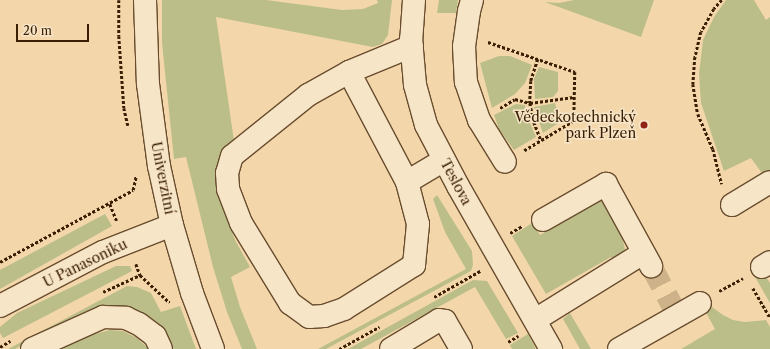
<!DOCTYPE html>
<html>
<head>
<meta charset="utf-8">
<style>
	body { margin:0 }
	#map { position:relative; width:770px; height:349px; overflow:hidden; background:#f3d7ab; font-family:"Libre Caslon Text",serif }
	div>[style] { position:absolute }
	.green>* { inset:0; background:#bbbe88 }
	.minor-tunnel>* { height:22px; margin-top:-11px; transform-origin:0; background:repeating-linear-gradient(90deg,#ceb28a 0 22px,transparent 0 33px) }
	.path>* { height:2.5px; margin-top:-1.25px; transform-origin:0; background:repeating-linear-gradient(90deg,#3b1f04 0 3px,transparent 0 5px) }
	.roads { filter:drop-shadow(1px 0 #694d2e) drop-shadow(-1px 0 #694d2e) drop-shadow(0 1px #694d2e) drop-shadow(0 -1px #694d2e) }
	.minor>* { height:22px; margin:-11px; padding:0 11px; transform-origin:11px; border-radius:11px; background:#f7e5c8 }
	.dots>* { width:11px; height:11px; translate:-50% -50%; box-sizing:border-box; border:2px solid #f7e5c8; border-radius:50% }
	span { translate:-50% -50%; white-space:nowrap; text-align:center; line-height:1.15; -webkit-text-stroke:3px #f7e5c8; paint-order:stroke }
	.poi-label { font-size:14px; color:#3b1f04 }
	.right { translate:-100% -50%; text-align:right }
	.street-label { font-size:14px; color:#3b1f04 }
	.scale { position:absolute; left:16px; top:24px; width:73px; height:18px; box-sizing:border-box; border:2px solid #3b1f04; border-top:0; padding-left:5px; font-size:12px; line-height:14px; white-space:nowrap; color:#3b1f04; -webkit-text-stroke:3px #f7e5c8; paint-order:stroke }
</style>
</head>
<body>
<div id="map">
	<div class="green">
		<i style="clip-path:polygon(162px 0,266px 0,342px 10px,363px 9px,378px 3px,377px 0,392px 0,388px 35px,382px 44px,373px 47px,216px 17px,234px 141px,220px 157px,216px 171px,221px 200px,235px 240px,250px 267px,231px 277px,240px 307px,257px 349px,242px 349px,227px 312px,213px 267px,186px 157px,174px 159px,162px 43px)"></i>
		<i style="clip-path:polygon(439px 0,458px 0,456px 13px,437px 13px)"></i>
		<i style="clip-path:polygon(574px 0,654px 0,641px 37px,545px 2px,559px 3px)"></i>
		<i style="clip-path:polygon(726px 0,754px 0,766px 20px,770px 17px,770px 172px,764px 176px,751px 158px,724px 171px,701px 103px,699px 74px,703px 40px,714px 17px)"></i>
		<i style="clip-path:polygon(499px 56px,510px 56px,532px 65px,525px 83px,515px 94px,492px 108px,480px 63px)"></i>
		<i style="clip-path:polygon(539px 67px,558px 72px,558px 91px,553px 97px,535px 99px,534px 79px)"></i>
		<i style="clip-path:polygon(555px 103px,560px 122px,543px 133px,534px 107px)"></i>
		<i style="clip-path:polygon(516px 104px,525px 105px,527px 116px,536px 137px,514px 150px,499px 129px,494px 115px)"></i>
		<i style="clip-path:polygon(437px 195px,472px 251px,473px 265px,471px 271px,326px 349px,318px 349px,466px 269px,445px 232px,433px 199px)"></i>
		<i style="clip-path:polygon(601px 199px,622px 237px,625px 249px,620px 257px,615px 262px,611px 257px,546px 294px,512px 236px,532px 223px,540px 235px)"></i>
		<i style="clip-path:polygon(105px 214px,112px 226px,0 289px,0 270px)"></i>
		<i style="clip-path:polygon(116px 266px,130px 266px,132px 271px,3px 338px,0 333px,0 327px,17px 313px)"></i>
		<i style="clip-path:polygon(763px 273px,770px 283px,770px 303px,755px 277px)"></i>
		<i style="clip-path:polygon(473px 280px,487px 281px,518px 333px,506px 339px,475px 287px,361px 349px,348px 349px)"></i>
		<i style="clip-path:polygon(127px 286px,137px 287px,151px 293px,161px 312px,180px 306px,196px 349px,172px 349px,97px 308px,83px 313px,15px 349px,8px 349px)"></i>
		<i style="clip-path:polygon(708px 304px,723px 315px,733px 320px,745px 322px,766px 320px,770px 327px,770px 349px,681px 349px,715px 329px,703px 307px)"></i>
		<i style="clip-path:polygon(570px 313px,591px 349px,580px 349px,563px 319px)"></i>
		<i style="clip-path:polygon(110px 330px,123px 331px,137px 338px,149px 349px,62px 349px,87px 336px)"></i>
		<i style="clip-path:polygon(528px 334px,536px 349px,512px 349px,510px 345px)"></i>
	</div>
	<div class="minor-tunnel">
		<i style="left:651px;top:266px;width:47px;rotate:61.8deg"></i>
	</div>
	<div class="path">
		<i style="left:119px;top:0;width:36px;rotate:90deg"></i>
		<i style="left:119px;top:36px;width:72px;rotate:86deg"></i>
		<i style="left:124px;top:108px;width:18px;rotate:77deg"></i>
		<i style="left:722px;top:0;width:12px;rotate:132deg"></i>
		<i style="left:714px;top:9px;width:26px;rotate:119deg"></i>
		<i style="left:701px;top:32px;width:26px;rotate:103deg"></i>
		<i style="left:695px;top:57px;width:27px;rotate:94deg"></i>
		<i style="left:693px;top:84px;width:30px;rotate:81deg"></i>
		<i style="left:698px;top:114px;width:38px;rotate:67deg"></i>
		<i style="left:713px;top:149px;width:36px;rotate:76deg"></i>
		<i style="left:488px;top:42px;width:92px;rotate:19deg"></i>
		<i style="left:575px;top:72px;width:49px;rotate:91.2deg"></i>
		<i style="left:574px;top:121px;width:58px;rotate:149deg"></i>
		<i style="left:538px;top:59px;width:23px;rotate:108deg"></i>
		<i style="left:531px;top:81px;width:22px;rotate:93deg"></i>
		<i style="left:530px;top:103px;width:19px;rotate:78deg"></i>
		<i style="left:534px;top:122px;width:19px;rotate:69deg"></i>
		<i style="left:500px;top:108px;width:17px;rotate:-31deg"></i>
		<i style="left:515px;top:99px;width:16px;rotate:15deg"></i>
		<i style="left:530px;top:103px;width:44px;rotate:-7.8deg"></i>
		<i style="left:110px;top:204px;width:18px;rotate:68deg"></i>
		<i style="left:510px;top:233px;width:14px;rotate:-30deg"></i>
		<i style="left:0;top:262px;width:151px;rotate:-28.4deg"></i>
		<i style="left:133px;top:190px;width:14px;rotate:-78deg"></i>
		<i style="left:136px;top:264px;width:12px;rotate:70deg"></i>
		<i style="left:140px;top:275px;width:40px;rotate:43deg"></i>
		<i style="left:169px;top:302px;width:1px"></i>
		<i style="left:753px;top:288px;width:34px;rotate:60deg"></i>
		<i style="left:719px;top:291px;width:27px;rotate:-28deg"></i>
		<i style="left:103px;top:292px;width:41px;rotate:-24.7deg"></i>
		<i style="left:434px;top:297px;width:53px;rotate:-29.5deg"></i>
		<i style="left:508px;top:342px;width:12px;rotate:-31deg"></i>
		<i style="left:0;top:347px;width:12px;rotate:-31deg"></i>
		<i style="left:339px;top:349px;width:46px;rotate:-28.8deg"></i>
	</div>
	<div class="roads">
		<div class="minor">
			<i style="left:145px;top:0;width:84px;rotate:88deg"></i>
			<i style="left:148px;top:84px;width:83px;rotate:82.4deg"></i>
			<i style="left:159px;top:166px;width:60px;rotate:77.6deg"></i>
			<i style="left:172px;top:225px;width:71px;rotate:73.6deg"></i>
			<i style="left:192px;top:293px;width:60px;rotate:69.4deg"></i>
			<i style="left:414px;top:0;width:39px;rotate:94deg"></i>
			<i style="left:411px;top:39px;width:46px;rotate:85deg"></i>
			<i style="left:415px;top:85px;width:41px;rotate:74.6deg"></i>
			<i style="left:426px;top:125px;width:69px;rotate:62.3deg"></i>
			<i style="left:458px;top:186px;width:188px;rotate:60.3deg"></i>
			<i style="left:472px;top:0;width:11px;rotate:105deg"></i>
			<i style="left:469px;top:11px;width:35px;rotate:98deg"></i>
			<i style="left:464px;top:46px;width:36px;rotate:87deg"></i>
			<i style="left:466px;top:82px;width:40px;rotate:71.1deg"></i>
			<i style="left:479px;top:120px;width:49px;rotate:58.2deg"></i>
			<i style="left:412px;top:46px;width:68px;rotate:157.6deg"></i>
			<i style="left:349px;top:72px;width:47px;rotate:150.7deg"></i>
			<i style="left:308px;top:95px;width:97px;rotate:141.2deg"></i>
			<i style="left:232px;top:156px;width:18px;rotate:106deg"></i>
			<i style="left:227px;top:173px;width:16px;rotate:86deg"></i>
			<i style="left:228px;top:189px;width:36px;rotate:69deg"></i>
			<i style="left:241px;top:223px;width:94px;rotate:58.5deg"></i>
			<i style="left:290px;top:303px;width:24px;rotate:36deg"></i>
			<i style="left:309px;top:317px;width:15px;rotate:-4deg"></i>
			<i style="left:324px;top:316px;width:21px;rotate:-19deg"></i>
			<i style="left:344px;top:309px;width:83px;rotate:-32.2deg"></i>
			<i style="left:414px;top:265px;width:41px;rotate:-84.4deg"></i>
			<i style="left:418px;top:224px;width:43px;rotate:-104.7deg"></i>
			<i style="left:407px;top:182px;width:43px;rotate:-30.7deg"></i>
			<i style="left:349px;top:72px;width:124px;rotate:62.2deg"></i>
			<i style="left:732px;top:205px;width:44px;rotate:-31.2deg"></i>
			<i style="left:543px;top:220px;width:73px;rotate:-29.7deg"></i>
			<i style="left:606px;top:184px;width:94px;rotate:61.2deg"></i>
			<i style="left:762px;top:267px;width:9px;rotate:-32deg"></i>
			<i style="left:0;top:306px;width:116px;rotate:-27.7deg"></i>
			<i style="left:103px;top:252px;width:74px;rotate:-21.4deg"></i>
			<i style="left:535px;top:320px;width:127px;rotate:-31.8deg"></i>
			<i style="left:32px;top:349px;width:78px;rotate:-24.3deg"></i>
			<i style="left:103px;top:317px;width:23px;rotate:2deg"></i>
			<i style="left:126px;top:318px;width:14px;rotate:25deg"></i>
			<i style="left:139px;top:324px;width:20px;rotate:37deg"></i>
			<i style="left:155px;top:336px;width:14px;rotate:65deg"></i>
			<i style="left:391px;top:349px;width:56px;rotate:-31.1deg"></i>
			<i style="left:439px;top:320px;width:6px;rotate:9deg"></i>
			<i style="left:445px;top:321px;width:32px;rotate:60deg"></i>
			<i style="left:619px;top:349px;width:93px;rotate:-29.6deg"></i>
		</div>
	</div>
	<div class="dots">
		<i style="left:644px;top:125px;background:#8f2418"></i>
	</div>
	<div class="poi-label">
		<span class="right" style="left:636px;top:125px">Vědeckotechnický<br>park Plzeň</span>
	</div>
	<div class="street-label">
		<span style="left:163px;top:178px;rotate:79deg">Univerzitní</span>
		<span style="left:456px;top:182px;rotate:62deg">Teslova</span>
		<span style="left:85px;top:263px;rotate:-26deg">U Panasoniku</span>
	</div>
	<div class="scale">20 m</div>
</div>
</body>
</html>
